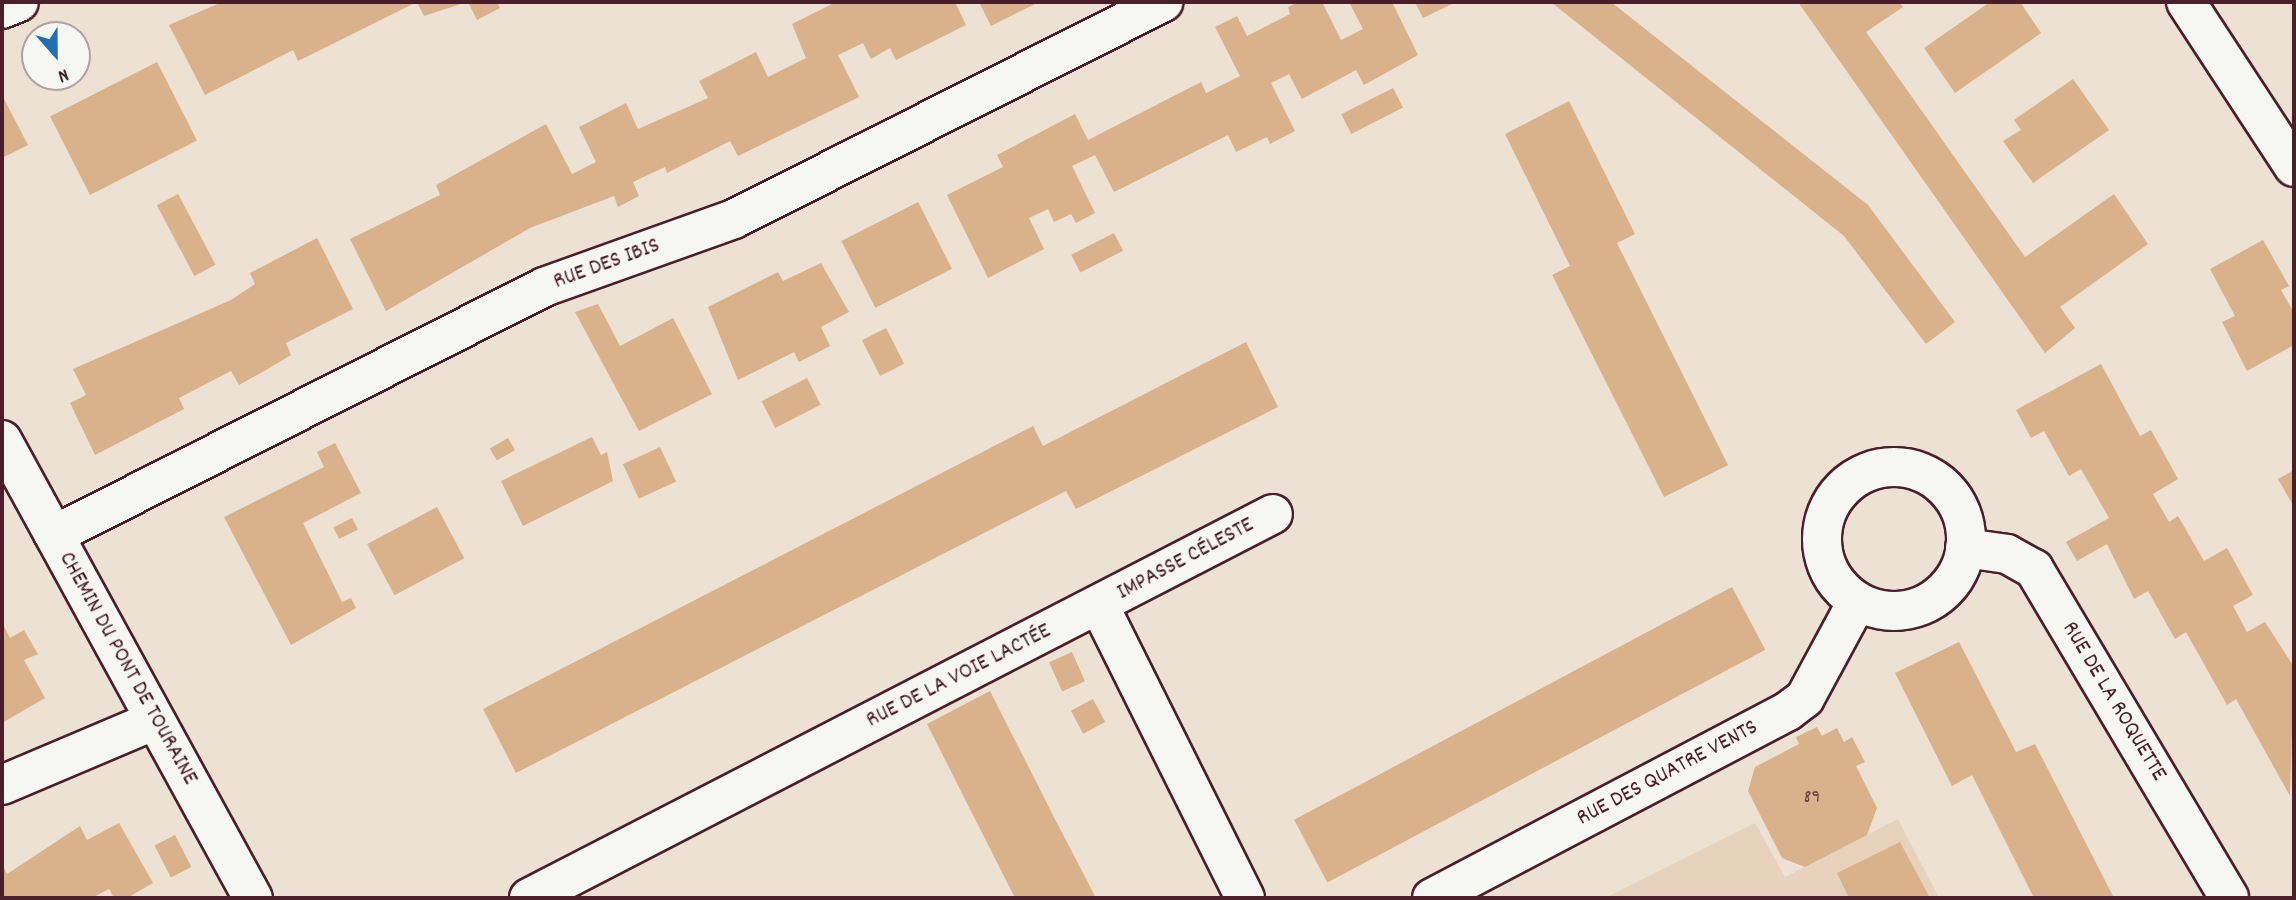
<!DOCTYPE html>
<html>
<head>
<meta charset="utf-8">
<style>
	body { margin:0 }
	#map { position:relative; width:2296px; height:900px; overflow:hidden; background:#ede1d3; font-family:Dekko,sans-serif }
	div>[style] { position:absolute }
	.built>* { inset:0; background:#e7d3bd }
	.building>* { inset:0; background:#d9b18a; transform-origin:0 0 }
	.roads { filter:drop-shadow(2px 0 #4a1f2b) drop-shadow(-2px 0 #4a1f2b) drop-shadow(0 2px #4a1f2b) drop-shadow(0 -2px #4a1f2b) }
	.minor>* { height:38px; margin:-19px; padding:0 19px; transform-origin:19px; border-radius:19px; background:#f6f6f2 }
	.minor>.ring { margin:-19px; padding:0; box-sizing:content-box; background:none; border:38px solid #f6f6f2; border-radius:50% }
	span { translate:-50% -50%; white-space:nowrap; text-align:center; line-height:1.15; -webkit-text-stroke:6px #f6f6f2; paint-order:stroke }
	.number-label { font-size:19px; color:#6e4443 }
	.number-label span { -webkit-text-stroke-width:0 }
	.street-label { font-size:23px; color:#4a1f2b }
	.frame { position:absolute; inset:0; border:4px solid #4a1f2b; pointer-events:none }
	.north { position:absolute; left:21px; top:21px; width:70px; height:70px; box-sizing:border-box; background:#f6f6f2; border:2px solid #b1a0a2; border-radius:50%; rotate:159deg; font-size:19px; font-weight:700; line-height:28px; text-align:center; color:#4a1f2b }
	.north::after { content:''; display:block; margin:auto; width:24px; height:32px; background:#1f6fb2; clip-path:polygon(50% 0,100% 100%,50% 72%,0 100%) }
</style>
</head>
<body>
<div id="map">
	<div class="built">
		<i style="clip-path:polygon(1898px 819px,1939px 898px,1605px 898px,1755px 823px,1785px 877px)"></i>
	</div>
	<div class="building">
		<i style="clip-path:polygon(222px 2px,467px 2px,424px 16px,417px 2px,298px 61px,293px 50px,205px 95px,169px 25px)"></i>
		<i style="clip-path:polygon(468px 2px,497px 2px,500px 8px,477px 20px)"></i>
		<i style="clip-path:polygon(836px 2px,955px 2px,966px 25px,896px 60px,890px 48px,871px 59px,863px 43px,838px 55px,859px 97px,738px 156px,730px 141px,667px 173px,665px 167px,633px 182px,639px 196px,618px 207px,614px 196px,530px 228px,386px 311px,350px 239px,440px 195px,436px 185px,546px 124px,572px 174px,596px 162px,579px 127px,626px 103px,638px 129px,708px 98px,699px 81px,756px 52px,768px 77px,806px 58px,792px 24px)"></i>
		<i style="clip-path:polygon(979px 2px,1039px 2px,991px 26px)"></i>
		<i style="clip-path:polygon(1298px 2px,1322px 2px,1341px 40px,1363px 29px,1349px 2px,1392px 2px,1418px 55px,1364px 85px,1356px 70px,1302px 99px,1289px 74px,1271px 83px,1295px 131px,1270px 144px,1267px 137px,1236px 152px,1228px 135px,1114px 192px,1095px 155px,1072px 166px,1095px 213px,1076px 223px,1071px 214px,1054px 222px,1048px 209px,1029px 218px,1044px 249px,988px 278px,947px 195px,1003px 167px,997px 155px,1075px 114px,1088px 140px,1201px 82px,1206px 93px,1240px 76px,1215px 27px,1237px 16px,1247px 36px,1290px 14px,1288px 7px)"></i>
		<i style="clip-path:polygon(1415px 2px,1456px 2px,1423px 18px)"></i>
		<i style="clip-path:polygon(1551px 2px,1611px 2px,1868px 205px,1955px 322px,1926px 344px,1844px 236px)"></i>
		<i style="clip-path:polygon(1798px 2px,1899px 2px,1903px 7px,1866px 32px,2025px 257px,2114px 194px,2148px 244px,2060px 307px,2075px 328px,2045px 353px)"></i>
		<i style="clip-path:polygon(1990px 2px,2020px 2px,2041px 33px,1955px 93px,1924px 48px)"></i>
		<i style="left:157px;top:62px;width:88px;height:120px;rotate:63deg"></i>
		<i style="clip-path:polygon(2073px 79px,2109px 130px,2033px 183px,2003px 141px,2021px 130px,2014px 120px)"></i>
		<i style="left:1393px;top:88px;width:22px;height:58px;rotate:63deg"></i>
		<i style="clip-path:polygon(2px 95px,28px 145px,2px 158px)"></i>
		<i style="clip-path:polygon(1569px 101px,1635px 234px,1617px 243px,1728px 465px,1664px 497px,1552px 275px,1570px 266px,1505px 134px)"></i>
		<i style="left:178px;top:194px;width:80px;height:24px;rotate:62deg"></i>
		<i style="left:918px;top:202px;width:75px;height:86px;rotate:63deg"></i>
		<i style="left:1114px;top:233px;width:20px;height:48px;rotate:63deg"></i>
		<i style="clip-path:polygon(317px 238px,353px 309px,286px 343px,291px 355px,266px 370px,239px 385px,231px 371px,179px 398px,184px 409px,95px 455px,70px 403px,86px 395px,73px 369px,231px 300px,255px 284px,250px 273px)"></i>
		<i style="clip-path:polygon(2263px 240px,2289px 286px,2281px 290px,2294px 313px,2294px 345px,2247px 371px,2222px 322px,2235px 316px,2210px 269px)"></i>
		<i style="clip-path:polygon(821px 263px,849px 312px,821px 327px,830px 346px,799px 362px,794px 352px,738px 380px,708px 307px,778px 272px,783px 281px)"></i>
		<i style="clip-path:polygon(598px 304px,620px 346px,673px 318px,712px 394px,639px 431px,575px 312px)"></i>
		<i style="left:886px;top:328px;width:40px;height:27px;rotate:63deg"></i>
		<i style="clip-path:polygon(1246px 342px,1278px 407px,1076px 509px,1066px 491px,516px 773px,483px 709px,1033px 426px,1043px 446px)"></i>
		<i style="clip-path:polygon(2101px 364px,2140px 436px,2151px 430px,2178px 479px,2153px 494px,2169px 522px,2178px 516px,2204px 561px,2227px 548px,2253px 595px,2233px 606px,2247px 632px,2265px 622px,2294px 667px,2290px 796px,2236px 699px,2227px 705px,2186px 632px,2175px 639px,2148px 591px,2134px 599px,2107px 544px,2077px 561px,2066px 542px,2109px 518px,2081px 469px,2069px 476px,2044px 431px,2031px 438px,2016px 410px)"></i>
		<i style="left:807px;top:378px;width:30px;height:51px;rotate:63deg"></i>
		<i style="clip-path:polygon(592px 437px,601px 455px,607px 452px,613px 481px,523px 526px,501px 481px)"></i>
		<i style="left:508px;top:438px;width:14px;height:21px;rotate:60deg"></i>
		<i style="clip-path:polygon(335px 443px,361px 493px,303px 523px,342px 602px,351px 598px,356px 608px,291px 645px,224px 517px,324px 467px,317px 452px)"></i>
		<i style="left:660px;top:447px;width:38px;height:41px;rotate:65deg"></i>
		<i style="clip-path:polygon(2294px 470px,2294px 507px,2278px 479px)"></i>
		<i style="left:437px;top:507px;width:58px;height:79px;rotate:62deg"></i>
		<i style="left:352px;top:518px;width:13px;height:21px;rotate:63deg"></i>
		<i style="left:1732px;top:587px;width:71px;height:496px;rotate:62deg"></i>
		<i style="clip-path:polygon(2px 622px,10px 638px,24px 630px,38px 654px,24px 660px,45px 698px,2px 723px)"></i>
		<i style="clip-path:polygon(1959px 642px,2016px 752px,2035px 744px,2114px 898px,2034px 898px,1972px 775px,1952px 786px,1895px 673px)"></i>
		<i style="left:1072px;top:652px;width:32px;height:25px;rotate:66deg"></i>
		<i style="clip-path:polygon(990px 691px,1057px 823px,1096px 898px,1015px 898px,927px 724px)"></i>
		<i style="left:1093px;top:699px;width:26px;height:25px;rotate:62deg"></i>
		<i style="clip-path:polygon(1817px 727px,1822px 736px,1837px 728px,1844px 742px,1852px 737px,1865px 762px,1856px 766px,1877px 808px,1867px 835px,1805px 867px,1782px 858px,1748px 791px,1755px 767px,1799px 744px,1796px 737px)"></i>
		<i style="clip-path:polygon(119px 823px,153px 883px,127px 898px,114px 898px,109px 889px,92px 898px,2px 898px,2px 863px,7px 874px,80px 826px,87px 840px)"></i>
		<i style="left:175px;top:835px;width:36px;height:23px;rotate:63deg"></i>
		<i style="clip-path:polygon(1900px 842px,1930px 898px,1849px 898px,1837px 873px)"></i>
	</div>
	<div class="roads">
		<div class="minor">
			<i style="left:2186px;top:2px;width:197px;rotate:56.8deg"></i>
			<i style="left:2px;top:9px;width:18px;rotate:-22deg"></i>
			<i style="left:2px;top:440px;width:522px;rotate:61.28deg"></i>
			<i class="ring" style="left:1822px;top:467px;width:106px;height:106px"></i>
			<i style="left:54px;top:535px;width:549px;rotate:-26.84deg"></i>
			<i style="left:544px;top:287px;width:202px;rotate:-19.7deg"></i>
			<i style="left:734px;top:219px;width:481px;rotate:-26.8deg"></i>
			<i style="left:1965px;top:548px;width:42px;rotate:8.1deg"></i>
			<i style="left:2007px;top:554px;width:31px;rotate:29deg"></i>
			<i style="left:2034px;top:569px;width:382px;rotate:59.3deg"></i>
			<i style="left:1099px;top:605px;width:327px;rotate:63.5deg"></i>
			<i style="left:2px;top:785px;width:166px;rotate:-23deg"></i>
			<i style="left:529px;top:898px;width:837px;rotate:-27.3deg"></i>
			<i style="left:1432px;top:898px;width:402px;rotate:-27.7deg"></i>
			<i style="left:1788px;top:711px;width:21px;rotate:-37deg"></i>
			<i style="left:1805px;top:698px;width:109px;rotate:-61.6deg"></i>
		</div>
	</div>
	<div class="number-label">
		<span style="left:1812px;top:799px">89</span>
	</div>
	<div class="street-label">
		<span style="left:607px;top:265px;rotate:-20deg">RUE DES IBIS</span>
		<span style="left:1186px;top:560px;rotate:-28deg">IMPASSE CÉLESTE</span>
		<span style="left:127px;top:669px;rotate:61deg">CHEMIN DU PONT DE TOURAINE</span>
		<span style="left:959px;top:677px;rotate:-27deg">RUE DE LA VOIE LACTÉE</span>
		<span style="left:2113px;top:702px;rotate:59deg">RUE DE LA ROQUETTE</span>
		<span style="left:1668px;top:774px;rotate:-28deg">RUE DES QUATRE VENTS</span>
	</div>
	<div class="frame"></div>
	<div class="north">N</div>
</div>
</body>
</html>
